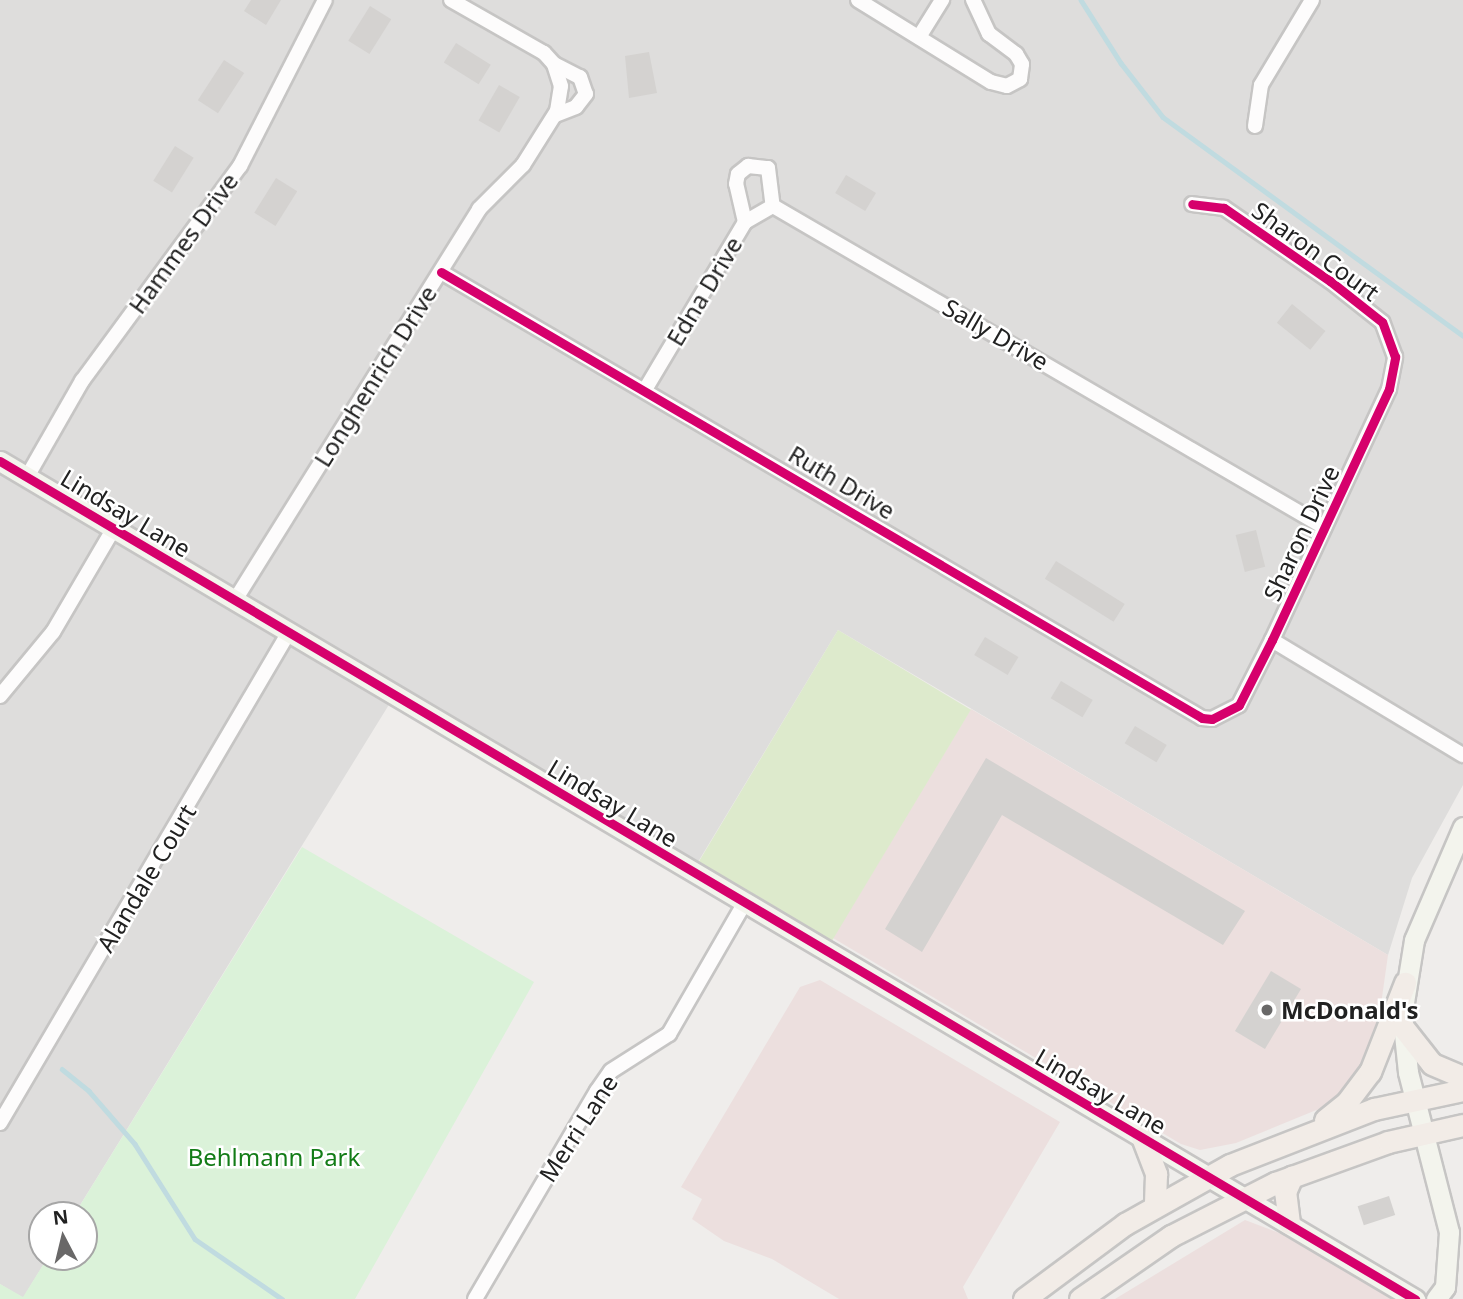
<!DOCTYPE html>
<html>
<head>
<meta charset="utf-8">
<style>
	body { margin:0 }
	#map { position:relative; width:1463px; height:1299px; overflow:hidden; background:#efedeb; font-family:"Noto Sans",sans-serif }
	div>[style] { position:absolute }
	.residential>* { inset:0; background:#dedddc }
	.commercial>* { inset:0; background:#ecdfde }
	.grass>* { inset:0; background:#ddeacc; transform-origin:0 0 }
	.park>* { inset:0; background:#dbf2d9 }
	.stream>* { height:4.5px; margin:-2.25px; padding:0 2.25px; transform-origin:2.25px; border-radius:2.25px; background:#c0dbe0 }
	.building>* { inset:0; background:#d4d2d0; transform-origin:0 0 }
	.roads { filter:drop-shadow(2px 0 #c6c5c4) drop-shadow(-2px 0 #c6c5c4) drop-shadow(0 2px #c6c5c4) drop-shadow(0 -2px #c6c5c4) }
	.street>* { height:14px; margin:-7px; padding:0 7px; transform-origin:7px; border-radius:7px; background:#fdfcfc }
	.secondary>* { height:19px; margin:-9.5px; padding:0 9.5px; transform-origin:9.5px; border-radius:9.5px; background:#f3f4ed }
	.primary>* { height:21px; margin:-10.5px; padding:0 10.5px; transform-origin:10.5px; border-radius:10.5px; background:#f2ece7 }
	.cycleway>* { height:9px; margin:-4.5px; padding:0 4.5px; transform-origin:4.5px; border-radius:4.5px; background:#d6006c }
	.dots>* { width:19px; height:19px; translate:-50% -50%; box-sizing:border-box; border:4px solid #fff; border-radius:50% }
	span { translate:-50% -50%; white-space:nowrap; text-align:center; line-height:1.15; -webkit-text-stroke:5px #fff; paint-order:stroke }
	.street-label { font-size:24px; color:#212121 }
	.poi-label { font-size:24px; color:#212121; font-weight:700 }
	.left { translate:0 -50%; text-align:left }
	.park-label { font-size:24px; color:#137c17 }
	.north { position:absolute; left:28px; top:1201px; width:70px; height:70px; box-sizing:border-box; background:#fff; border:2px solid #a6a6a6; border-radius:50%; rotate:353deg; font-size:19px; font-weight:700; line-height:28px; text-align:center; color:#212121 }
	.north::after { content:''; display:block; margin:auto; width:24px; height:32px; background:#696868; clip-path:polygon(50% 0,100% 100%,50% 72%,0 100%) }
</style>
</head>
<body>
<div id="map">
	<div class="residential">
		<i style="clip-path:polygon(0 0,1463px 0,1463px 785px,1412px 878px,1388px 955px,838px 630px,698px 862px,0 451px)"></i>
		<i style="clip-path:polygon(0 473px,390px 703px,74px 1215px,42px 1215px,42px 1257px,48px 1257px,23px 1298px,0 1284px)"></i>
	</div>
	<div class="commercial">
		<i style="clip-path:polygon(971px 709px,1388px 955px,1376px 1040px,1352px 1088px,1331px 1104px,1236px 1143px,1200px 1150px,1181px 1144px,833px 938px)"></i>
		<i style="clip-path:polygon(820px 980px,1060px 1122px,963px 1287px,968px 1299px,839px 1299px,772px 1259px,724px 1241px,692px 1219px,702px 1199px,681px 1187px,800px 987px)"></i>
		<i style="clip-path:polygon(1245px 1220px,1306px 1243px,1399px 1299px,1115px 1299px)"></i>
	</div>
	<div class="grass">
		<i style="left:838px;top:630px;width:155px;height:271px;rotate:31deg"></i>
	</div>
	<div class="park">
		<i style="clip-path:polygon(302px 847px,534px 982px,355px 1299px,0 1299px,0 1284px,23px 1297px,48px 1257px,84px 1257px,84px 1215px,74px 1215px)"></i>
	</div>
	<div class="stream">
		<i style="left:1081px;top:0;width:75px;rotate:57.6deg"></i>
		<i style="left:1121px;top:63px;width:68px;rotate:52.1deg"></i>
		<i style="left:1163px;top:117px;width:371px;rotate:36.1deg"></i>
		<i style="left:62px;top:1069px;width:35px;rotate:39deg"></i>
		<i style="left:89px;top:1091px;width:70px;rotate:49deg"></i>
		<i style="left:135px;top:1144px;width:112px;rotate:57.7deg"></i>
		<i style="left:195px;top:1239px;width:106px;rotate:34.6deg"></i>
	</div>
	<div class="building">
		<i style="clip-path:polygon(251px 0,281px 0,266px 25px,244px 11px)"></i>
		<i style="left:370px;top:6px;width:25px;height:41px;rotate:32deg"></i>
		<i style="left:456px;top:43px;width:41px;height:23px;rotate:32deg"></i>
		<i style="clip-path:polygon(649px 52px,657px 93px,629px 98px,625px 56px)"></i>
		<i style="left:224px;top:60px;width:24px;height:48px;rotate:33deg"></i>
		<i style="left:499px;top:85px;width:24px;height:41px;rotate:30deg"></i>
		<i style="left:175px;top:146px;width:22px;height:41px;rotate:32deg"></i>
		<i style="left:846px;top:175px;width:35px;height:21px;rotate:31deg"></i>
		<i style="left:276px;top:178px;width:25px;height:41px;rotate:32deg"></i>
		<i style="left:1292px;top:304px;width:43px;height:24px;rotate:39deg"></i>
		<i style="left:1256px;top:530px;width:38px;height:21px;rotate:76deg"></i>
		<i style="left:1056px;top:561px;width:81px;height:21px;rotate:32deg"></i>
		<i style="left:985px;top:637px;width:39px;height:21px;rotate:31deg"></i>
		<i style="left:1061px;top:681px;width:37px;height:20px;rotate:31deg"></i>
		<i style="left:1135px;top:726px;width:37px;height:20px;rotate:31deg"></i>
		<i style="clip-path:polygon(986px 758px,1245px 911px,1223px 945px,1002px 815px,922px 952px,885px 929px)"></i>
		<i style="left:1271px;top:971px;width:35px;height:70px;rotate:31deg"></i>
		<i style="left:1389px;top:1196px;width:20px;height:33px;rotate:72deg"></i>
	</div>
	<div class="roads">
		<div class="street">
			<i style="left:858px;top:0;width:156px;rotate:31.7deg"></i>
			<i style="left:991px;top:82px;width:16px;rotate:14deg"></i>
			<i style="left:1007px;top:86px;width:15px;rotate:-28deg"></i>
			<i style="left:1020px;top:79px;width:15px;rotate:-82deg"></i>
			<i style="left:1022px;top:64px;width:12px;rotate:-121deg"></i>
			<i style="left:1016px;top:54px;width:34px;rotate:-143deg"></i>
			<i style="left:989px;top:34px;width:38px;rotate:-115deg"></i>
			<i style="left:919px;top:37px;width:44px;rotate:-58.1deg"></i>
			<i style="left:554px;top:64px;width:29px;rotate:27deg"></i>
			<i style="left:580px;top:77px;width:18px;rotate:71deg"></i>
			<i style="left:586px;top:94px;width:16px;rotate:128deg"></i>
			<i style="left:576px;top:107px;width:22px;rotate:159deg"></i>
			<i style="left:1255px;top:126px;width:41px;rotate:-81.7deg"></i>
			<i style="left:1261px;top:85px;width:99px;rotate:-59deg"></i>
			<i style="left:773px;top:206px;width:638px;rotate:30.22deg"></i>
			<i style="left:745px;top:222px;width:39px;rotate:-103deg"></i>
			<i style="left:736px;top:184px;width:10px;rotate:-79deg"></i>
			<i style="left:738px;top:174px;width:13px;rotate:-39deg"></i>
			<i style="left:748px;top:166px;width:20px;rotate:6deg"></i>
			<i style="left:768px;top:168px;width:38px;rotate:83deg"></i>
			<i style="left:441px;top:272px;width:882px;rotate:30.37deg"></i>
			<i style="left:1202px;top:718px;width:10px;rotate:6deg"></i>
			<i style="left:1212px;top:719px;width:30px;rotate:-27deg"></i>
			<i style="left:1239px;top:705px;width:73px;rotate:-63.1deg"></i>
			<i style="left:1272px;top:640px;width:277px;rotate:-65deg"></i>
			<i style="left:1389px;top:389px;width:33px;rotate:-79deg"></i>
			<i style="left:1395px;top:357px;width:37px;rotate:-110deg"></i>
			<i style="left:1382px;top:322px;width:66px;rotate:-141.7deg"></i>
			<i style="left:1330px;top:281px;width:129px;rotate:-145.4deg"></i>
			<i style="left:1224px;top:208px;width:32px;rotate:-173deg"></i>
			<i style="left:646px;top:388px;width:193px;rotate:-59.2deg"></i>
			<i style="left:745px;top:222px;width:32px;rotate:-30deg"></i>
			<i style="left:27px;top:477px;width:111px;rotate:-60.2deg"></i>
			<i style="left:82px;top:381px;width:267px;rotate:-53.7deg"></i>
			<i style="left:240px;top:166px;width:186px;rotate:-62.9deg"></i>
			<i style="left:235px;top:600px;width:461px;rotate:-58deg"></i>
			<i style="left:479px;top:209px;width:62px;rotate:-45deg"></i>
			<i style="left:523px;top:165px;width:64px;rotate:-57.8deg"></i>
			<i style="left:557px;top:111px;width:25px;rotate:-81deg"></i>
			<i style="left:561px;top:86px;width:23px;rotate:-108deg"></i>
			<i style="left:554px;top:64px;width:15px;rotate:-132deg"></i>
			<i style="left:544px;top:53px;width:107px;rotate:-150.3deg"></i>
			<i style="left:1272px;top:640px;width:223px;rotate:31.1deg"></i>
			<i style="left:0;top:696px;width:83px;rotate:-50.4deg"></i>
			<i style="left:53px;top:632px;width:121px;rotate:-59.6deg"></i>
			<i style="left:0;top:1123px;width:570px;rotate:-59.52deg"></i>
			<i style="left:475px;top:1299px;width:241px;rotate:-59.6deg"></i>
			<i style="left:597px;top:1091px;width:24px;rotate:-55deg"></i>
			<i style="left:611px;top:1071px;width:69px;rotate:-32.5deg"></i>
			<i style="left:669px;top:1034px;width:150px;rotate:-60deg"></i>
		</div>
		<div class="secondary">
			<i style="left:0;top:461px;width:1645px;rotate:30.64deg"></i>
			<i style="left:1436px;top:1299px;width:15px;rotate:-53deg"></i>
			<i style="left:1445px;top:1287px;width:55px;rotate:-85.8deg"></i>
			<i style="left:1449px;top:1232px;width:165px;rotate:-104.4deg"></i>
			<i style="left:1408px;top:1072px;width:57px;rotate:-96deg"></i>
			<i style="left:1402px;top:1015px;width:76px;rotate:-80.9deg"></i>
			<i style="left:1414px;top:940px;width:123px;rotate:-66.6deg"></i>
		</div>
		<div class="primary">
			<i style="left:1402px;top:1026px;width:48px;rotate:51.7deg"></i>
			<i style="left:1432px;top:1064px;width:34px;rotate:23deg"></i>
			<i style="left:1325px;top:1120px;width:28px;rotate:-39deg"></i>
			<i style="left:1347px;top:1102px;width:38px;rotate:-53deg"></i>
			<i style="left:1370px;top:1072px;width:96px;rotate:-68.5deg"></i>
			<i style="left:1142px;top:1137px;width:40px;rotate:69deg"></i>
			<i style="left:1156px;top:1174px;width:31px;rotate:92deg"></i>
			<i style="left:1289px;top:1223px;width:31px;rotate:-97deg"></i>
			<i style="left:1285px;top:1192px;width:17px;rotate:-66deg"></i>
			<i style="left:1024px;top:1299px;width:126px;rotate:-36.6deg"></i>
			<i style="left:1125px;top:1224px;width:120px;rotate:-29.3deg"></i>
			<i style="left:1230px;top:1165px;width:155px;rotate:-21.3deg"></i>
			<i style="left:1374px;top:1109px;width:91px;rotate:-12.1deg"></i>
			<i style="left:1080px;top:1299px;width:111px;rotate:-34.7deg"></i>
			<i style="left:1171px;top:1236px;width:117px;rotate:-27deg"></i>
			<i style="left:1275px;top:1183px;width:120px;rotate:-19.9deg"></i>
			<i style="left:1388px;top:1142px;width:77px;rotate:-12.8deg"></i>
		</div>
	</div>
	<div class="cycleway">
		<i style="left:441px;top:272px;width:882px;rotate:30.37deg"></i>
		<i style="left:1202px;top:718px;width:10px;rotate:6deg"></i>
		<i style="left:1212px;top:719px;width:30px;rotate:-27deg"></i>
		<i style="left:1239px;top:705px;width:73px;rotate:-63.1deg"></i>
		<i style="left:1272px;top:640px;width:277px;rotate:-65deg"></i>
		<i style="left:1389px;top:389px;width:33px;rotate:-79deg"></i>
		<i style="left:1395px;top:357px;width:37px;rotate:-110deg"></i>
		<i style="left:1382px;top:322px;width:66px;rotate:-141.7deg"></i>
		<i style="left:1330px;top:281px;width:129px;rotate:-145.4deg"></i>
		<i style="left:1224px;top:208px;width:32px;rotate:-173deg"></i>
		<i style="left:0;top:461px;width:1645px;rotate:30.64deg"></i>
	</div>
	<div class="dots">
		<i style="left:1267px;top:1010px;background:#696868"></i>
	</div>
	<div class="street-label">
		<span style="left:183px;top:243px;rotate:-54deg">Hammes Drive</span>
		<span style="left:1316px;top:251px;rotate:36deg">Sharon Court</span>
		<span style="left:704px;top:291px;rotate:-59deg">Edna Drive</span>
		<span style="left:996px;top:334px;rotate:30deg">Sally Drive</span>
		<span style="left:375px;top:376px;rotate:-58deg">Longhenrich Drive</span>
		<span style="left:842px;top:482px;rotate:31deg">Ruth Drive</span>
		<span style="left:126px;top:513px;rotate:31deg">Lindsay Lane</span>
		<span style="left:1301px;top:533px;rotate:-65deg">Sharon Drive</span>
		<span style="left:613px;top:803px;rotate:31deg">Lindsay Lane</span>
		<span style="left:146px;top:878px;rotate:-59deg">Alandale Court</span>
		<span style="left:1101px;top:1091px;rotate:30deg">Lindsay Lane</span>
		<span style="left:578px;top:1128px;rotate:-57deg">Merri Lane</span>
	</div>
	<div class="poi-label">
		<span class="left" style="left:1281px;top:1010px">McDonald's</span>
	</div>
	<div class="park-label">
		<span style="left:274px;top:1157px">Behlmann Park</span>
	</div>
	<div class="north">N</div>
</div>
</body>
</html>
